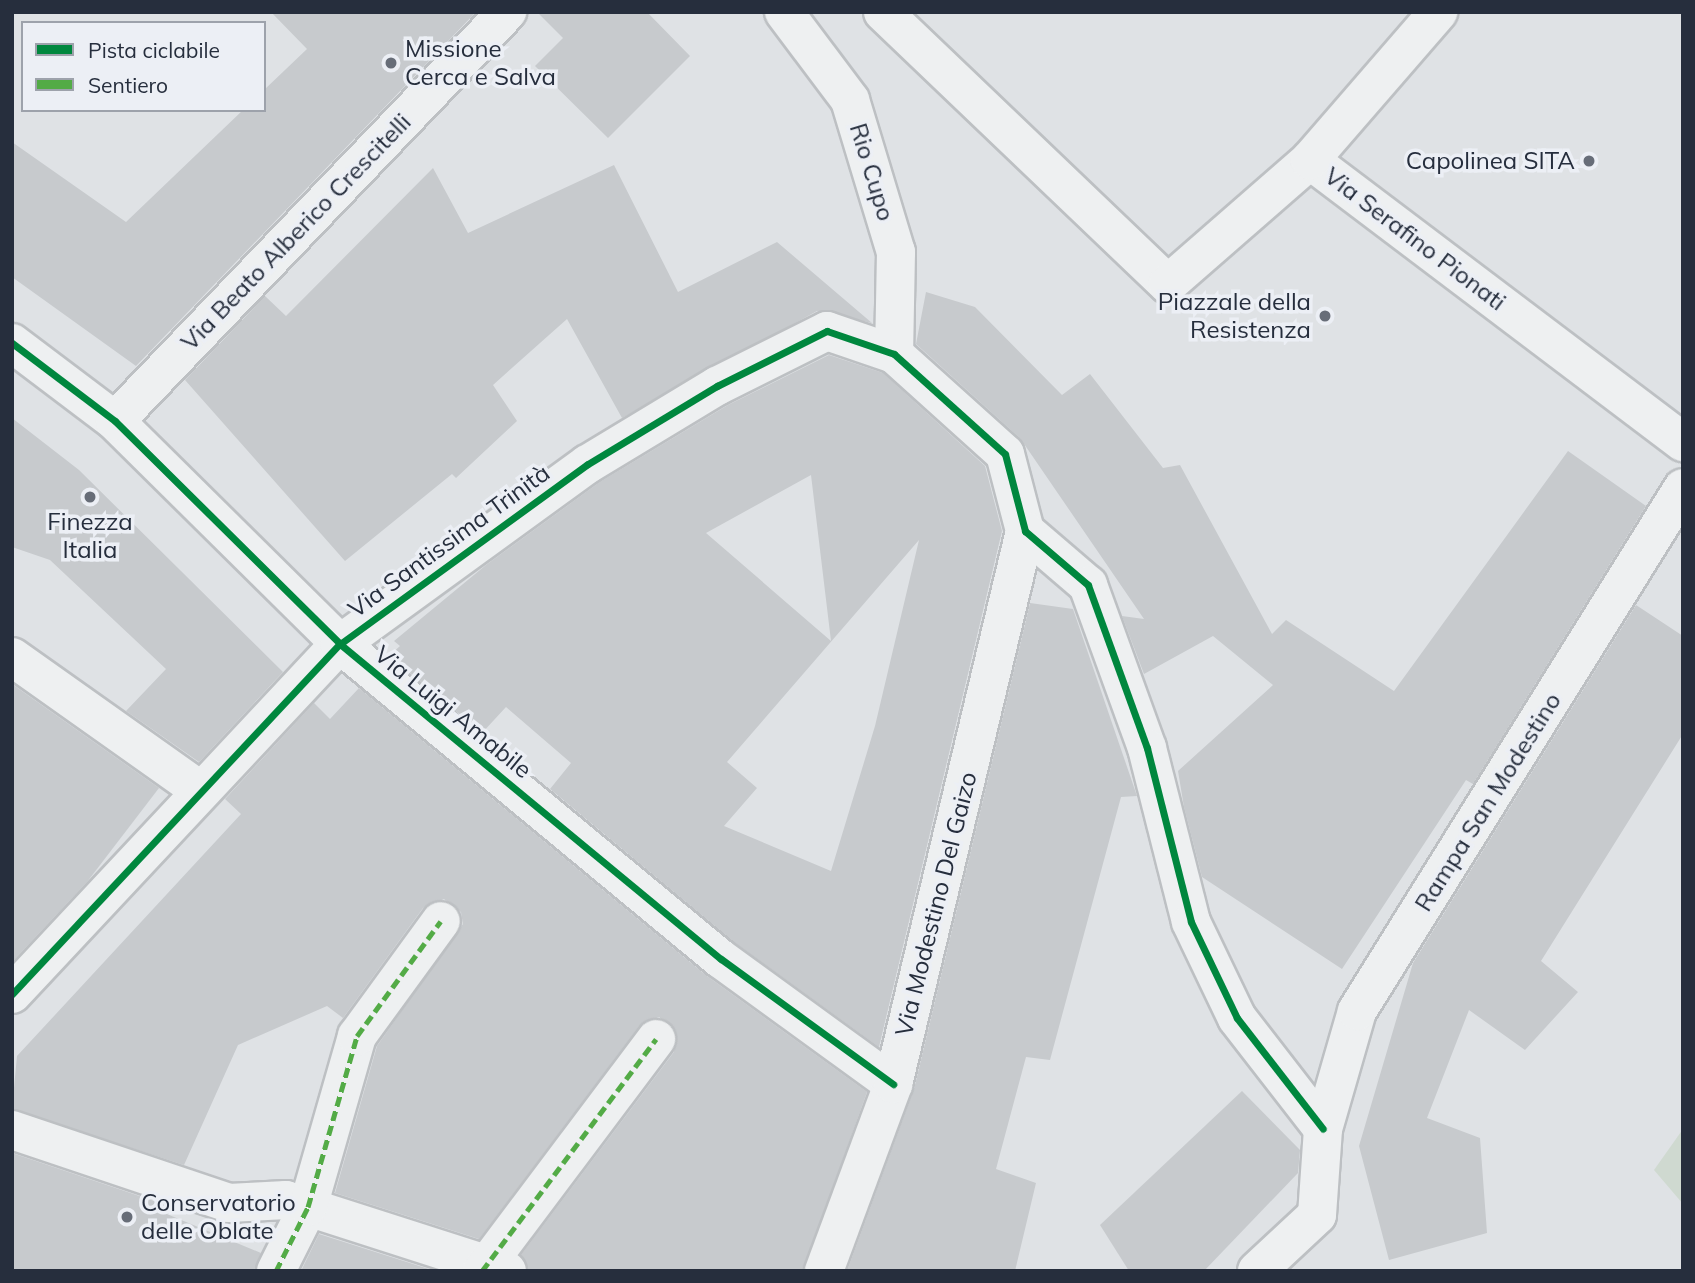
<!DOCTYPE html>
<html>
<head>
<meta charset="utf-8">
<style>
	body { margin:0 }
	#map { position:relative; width:1695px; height:1283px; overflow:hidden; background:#dfe2e5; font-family:Mulish,sans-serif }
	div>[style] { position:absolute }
	.green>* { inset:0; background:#cfd9d0 }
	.building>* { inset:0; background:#c7cacd }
	.roads { filter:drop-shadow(2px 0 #bdc0c3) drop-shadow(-2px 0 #bdc0c3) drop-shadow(0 2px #bdc0c3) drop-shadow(0 -2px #bdc0c3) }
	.street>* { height:38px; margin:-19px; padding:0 19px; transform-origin:19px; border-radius:19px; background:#eef0f1 }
	.quiet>* { height:5px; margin-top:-2.5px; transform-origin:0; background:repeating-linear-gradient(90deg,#53ab46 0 10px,transparent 0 15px) }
	.cycleway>* { height:7px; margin:-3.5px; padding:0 3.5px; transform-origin:3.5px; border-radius:3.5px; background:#00873e }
	.dots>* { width:19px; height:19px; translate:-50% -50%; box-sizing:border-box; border:4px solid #eceff5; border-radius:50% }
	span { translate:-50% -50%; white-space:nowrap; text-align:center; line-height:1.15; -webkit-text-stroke:7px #eceff5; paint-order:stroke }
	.poi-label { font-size:24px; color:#262e3d }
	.left { translate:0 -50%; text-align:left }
	.right { translate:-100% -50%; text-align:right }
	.street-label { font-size:24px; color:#262e3d }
	.frame { position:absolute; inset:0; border:14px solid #262e3d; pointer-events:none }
	.legend { position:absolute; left:21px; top:21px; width:245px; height:91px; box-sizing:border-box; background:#eceff5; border:2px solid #9da2ab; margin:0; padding:9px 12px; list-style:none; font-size:21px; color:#262e3d }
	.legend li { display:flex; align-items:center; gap:14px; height:35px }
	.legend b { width:35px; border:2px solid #9da2ab }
</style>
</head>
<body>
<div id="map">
	<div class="green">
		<i style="clip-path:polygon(1683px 1129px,1683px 1204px,1654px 1170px)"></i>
	</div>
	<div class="building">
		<i style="clip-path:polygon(271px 12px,476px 12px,136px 366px,12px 277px,12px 142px,126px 222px,243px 110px,264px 110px,264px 90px,307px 49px)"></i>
		<i style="clip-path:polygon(537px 12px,647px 12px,690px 56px,608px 138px,535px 66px,563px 38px)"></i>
		<i style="clip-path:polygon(614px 165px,678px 292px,777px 242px,872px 323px,817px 311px,622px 418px,567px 319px,493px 385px,517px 421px,456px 478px,452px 474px,345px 561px,185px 380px,265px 296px,286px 316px,433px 168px,468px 233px)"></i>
		<i style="clip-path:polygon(926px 292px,975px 307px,1062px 395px,1090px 374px,1163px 468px,1180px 465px,1272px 634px,1286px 620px,1394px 691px,1568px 451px,1646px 506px,1473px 784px,1466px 780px,1342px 969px,1202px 877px,1184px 807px,1178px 771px,1273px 685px,1213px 636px,1144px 674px,1122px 616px,1144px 619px,1020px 438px,916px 344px)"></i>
		<i style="clip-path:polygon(evenodd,829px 355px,883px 373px,985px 466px,1002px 531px,879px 1047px,734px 942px,550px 789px,571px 763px,506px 707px,482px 733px,389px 656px,400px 646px,394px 641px,486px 565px,600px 482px,728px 405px,829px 355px,811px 475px,831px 641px,706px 533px,811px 475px,829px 355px,919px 540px,875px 726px,831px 871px,724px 826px,757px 788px,727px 762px,919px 540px)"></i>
		<i style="clip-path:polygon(12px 418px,79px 470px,283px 672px,199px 762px,126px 711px,166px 669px,50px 560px,12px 547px)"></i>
		<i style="clip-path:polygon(1030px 603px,1073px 609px,1137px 796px,1121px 797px,1050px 1060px,1026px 1057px,996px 1169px,1036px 1183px,1015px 1271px,847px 1271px,914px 1089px)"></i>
		<i style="clip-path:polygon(1636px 605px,1683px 636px,1683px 734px,1541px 961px,1578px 992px,1525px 1050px,1469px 1010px,1427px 1118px,1480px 1138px,1487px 1233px,1389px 1260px,1359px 1146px,1413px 963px)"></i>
		<i style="clip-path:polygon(12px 684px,159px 788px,87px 882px,12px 962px)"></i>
		<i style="clip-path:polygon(359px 688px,707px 976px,867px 1092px,803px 1271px,528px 1271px,521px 1255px,674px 1052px,676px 1031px,659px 1017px,639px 1026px,479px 1239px,335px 1193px,377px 1046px,463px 924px,461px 912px,444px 899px,423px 908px,343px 1018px,327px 1006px,238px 1045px,184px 1165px,12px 1109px,17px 1056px,241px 814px,225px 799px,314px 703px,330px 719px)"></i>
		<i style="clip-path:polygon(1242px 1091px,1300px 1150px,1298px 1173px,1204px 1271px,1129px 1271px,1100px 1225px)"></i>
		<i style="clip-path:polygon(12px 1153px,166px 1205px,162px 1212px,261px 1253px,254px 1271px,12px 1271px)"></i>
		<i style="clip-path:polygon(319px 1234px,435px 1271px,301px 1271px)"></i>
	</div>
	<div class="roads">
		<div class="street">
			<i style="left:784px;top:12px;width:110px;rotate:53.1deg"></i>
			<i style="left:850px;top:100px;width:159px;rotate:73.2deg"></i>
			<i style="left:896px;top:252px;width:102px;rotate:91.1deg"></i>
			<i style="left:883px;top:12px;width:394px;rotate:43.7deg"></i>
			<i style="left:1168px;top:284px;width:189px;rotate:-41.1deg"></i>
			<i style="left:1310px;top:160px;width:468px;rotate:37.1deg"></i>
			<i style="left:1310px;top:160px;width:196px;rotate:-49.1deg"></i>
			<i style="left:12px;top:343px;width:129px;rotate:37.1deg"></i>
			<i style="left:115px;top:421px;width:317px;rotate:44.7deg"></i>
			<i style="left:340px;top:644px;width:494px;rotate:39.6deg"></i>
			<i style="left:721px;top:959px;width:213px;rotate:36deg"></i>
			<i style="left:115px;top:421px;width:567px;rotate:-46.22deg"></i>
			<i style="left:12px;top:657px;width:230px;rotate:35.3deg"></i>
			<i style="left:12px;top:994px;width:480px;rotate:-46.9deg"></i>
			<i style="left:340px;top:644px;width:306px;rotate:-36deg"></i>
			<i style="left:588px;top:464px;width:151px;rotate:-31.2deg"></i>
			<i style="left:717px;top:386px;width:123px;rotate:-26.6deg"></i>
			<i style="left:827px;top:331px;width:71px;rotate:18.9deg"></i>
			<i style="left:894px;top:354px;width:149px;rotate:42deg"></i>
			<i style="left:1005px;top:454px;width:80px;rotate:75.4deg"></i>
			<i style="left:1025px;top:531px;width:83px;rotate:40.6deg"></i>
			<i style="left:1088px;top:585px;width:173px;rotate:70.1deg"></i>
			<i style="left:1147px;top:748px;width:179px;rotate:75.8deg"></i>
			<i style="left:1191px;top:922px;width:106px;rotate:64.4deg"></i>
			<i style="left:1237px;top:1018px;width:140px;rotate:52.2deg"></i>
			<i style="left:12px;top:1130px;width:229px;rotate:18.6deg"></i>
			<i style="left:229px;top:1203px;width:57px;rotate:-3deg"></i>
			<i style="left:286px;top:1200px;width:232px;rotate:17.8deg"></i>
			<i style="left:276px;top:1271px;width:72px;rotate:-63.4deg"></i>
			<i style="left:308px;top:1207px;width:178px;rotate:-74deg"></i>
			<i style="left:357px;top:1036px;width:142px;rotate:-53.9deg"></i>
			<i style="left:482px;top:1271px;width:290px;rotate:-53.1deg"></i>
			<i style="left:824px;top:1271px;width:199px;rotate:-69.7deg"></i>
			<i style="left:893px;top:1084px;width:569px;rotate:-76.57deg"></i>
			<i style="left:1257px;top:1271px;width:82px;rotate:-43deg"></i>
			<i style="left:1317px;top:1215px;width:86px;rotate:-86deg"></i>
			<i style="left:1323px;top:1129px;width:123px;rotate:-73.9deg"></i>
			<i style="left:1357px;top:1011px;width:616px;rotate:-58.06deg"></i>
		</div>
	</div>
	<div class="quiet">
		<i style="left:276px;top:1271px;width:72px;rotate:-63.4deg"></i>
		<i style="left:308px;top:1207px;width:178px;rotate:-74deg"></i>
		<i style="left:357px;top:1036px;width:142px;rotate:-53.9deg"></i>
		<i style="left:482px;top:1271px;width:290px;rotate:-53.1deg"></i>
	</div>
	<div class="cycleway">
		<i style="left:12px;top:343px;width:129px;rotate:37.1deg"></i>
		<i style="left:115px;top:421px;width:317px;rotate:44.7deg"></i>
		<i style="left:340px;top:644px;width:494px;rotate:39.6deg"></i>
		<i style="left:721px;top:959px;width:213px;rotate:36deg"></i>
		<i style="left:12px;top:994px;width:480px;rotate:-46.9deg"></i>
		<i style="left:340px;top:644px;width:306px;rotate:-36deg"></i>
		<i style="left:588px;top:464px;width:151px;rotate:-31.2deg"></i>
		<i style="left:717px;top:386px;width:123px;rotate:-26.6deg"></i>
		<i style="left:827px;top:331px;width:71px;rotate:18.9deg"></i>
		<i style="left:894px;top:354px;width:149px;rotate:42deg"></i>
		<i style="left:1005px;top:454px;width:80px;rotate:75.4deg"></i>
		<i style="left:1025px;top:531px;width:83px;rotate:40.6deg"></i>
		<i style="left:1088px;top:585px;width:173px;rotate:70.1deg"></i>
		<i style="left:1147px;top:748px;width:179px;rotate:75.8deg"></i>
		<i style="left:1191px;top:922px;width:106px;rotate:64.4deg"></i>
		<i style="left:1237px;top:1018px;width:140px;rotate:52.2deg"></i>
	</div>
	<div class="dots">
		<i style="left:391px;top:63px;background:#676d78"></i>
		<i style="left:1589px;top:161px;background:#676d78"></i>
		<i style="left:1325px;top:316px;background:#676d78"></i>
		<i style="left:90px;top:497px;background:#676d78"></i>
		<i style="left:127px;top:1217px;background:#676d78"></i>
	</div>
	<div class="poi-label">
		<span class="left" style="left:405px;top:63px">Missione<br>Cerca e Salva</span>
		<span class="right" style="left:1575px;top:161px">Capolinea SITA</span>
		<span class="right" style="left:1311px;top:316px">Piazzale della<br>Resistenza</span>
		<span style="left:90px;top:536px">Finezza<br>Italia</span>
		<span class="left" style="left:141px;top:1217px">Conservatorio<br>delle Oblate</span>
	</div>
	<div class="street-label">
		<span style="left:872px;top:172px;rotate:73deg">Rio Cupo</span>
		<span style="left:296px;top:232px;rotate:-46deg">Via Beato Alberico Crescitelli</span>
		<span style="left:1415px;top:239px;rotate:37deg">Via Serafino Pionati</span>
		<span style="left:449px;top:541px;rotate:-36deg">Via Santissima Trinità</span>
		<span style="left:453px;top:712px;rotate:39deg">Via Luigi Amabile</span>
		<span style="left:1488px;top:802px;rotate:-58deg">Rampa San Modestino</span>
		<span style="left:936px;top:904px;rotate:-76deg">Via Modestino Del Gaizo</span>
	</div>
	<div class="frame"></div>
	<ul class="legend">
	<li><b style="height:9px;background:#00873e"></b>Pista ciclabile</li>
	<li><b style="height:9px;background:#53ab46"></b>Sentiero</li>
	</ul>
</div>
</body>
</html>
